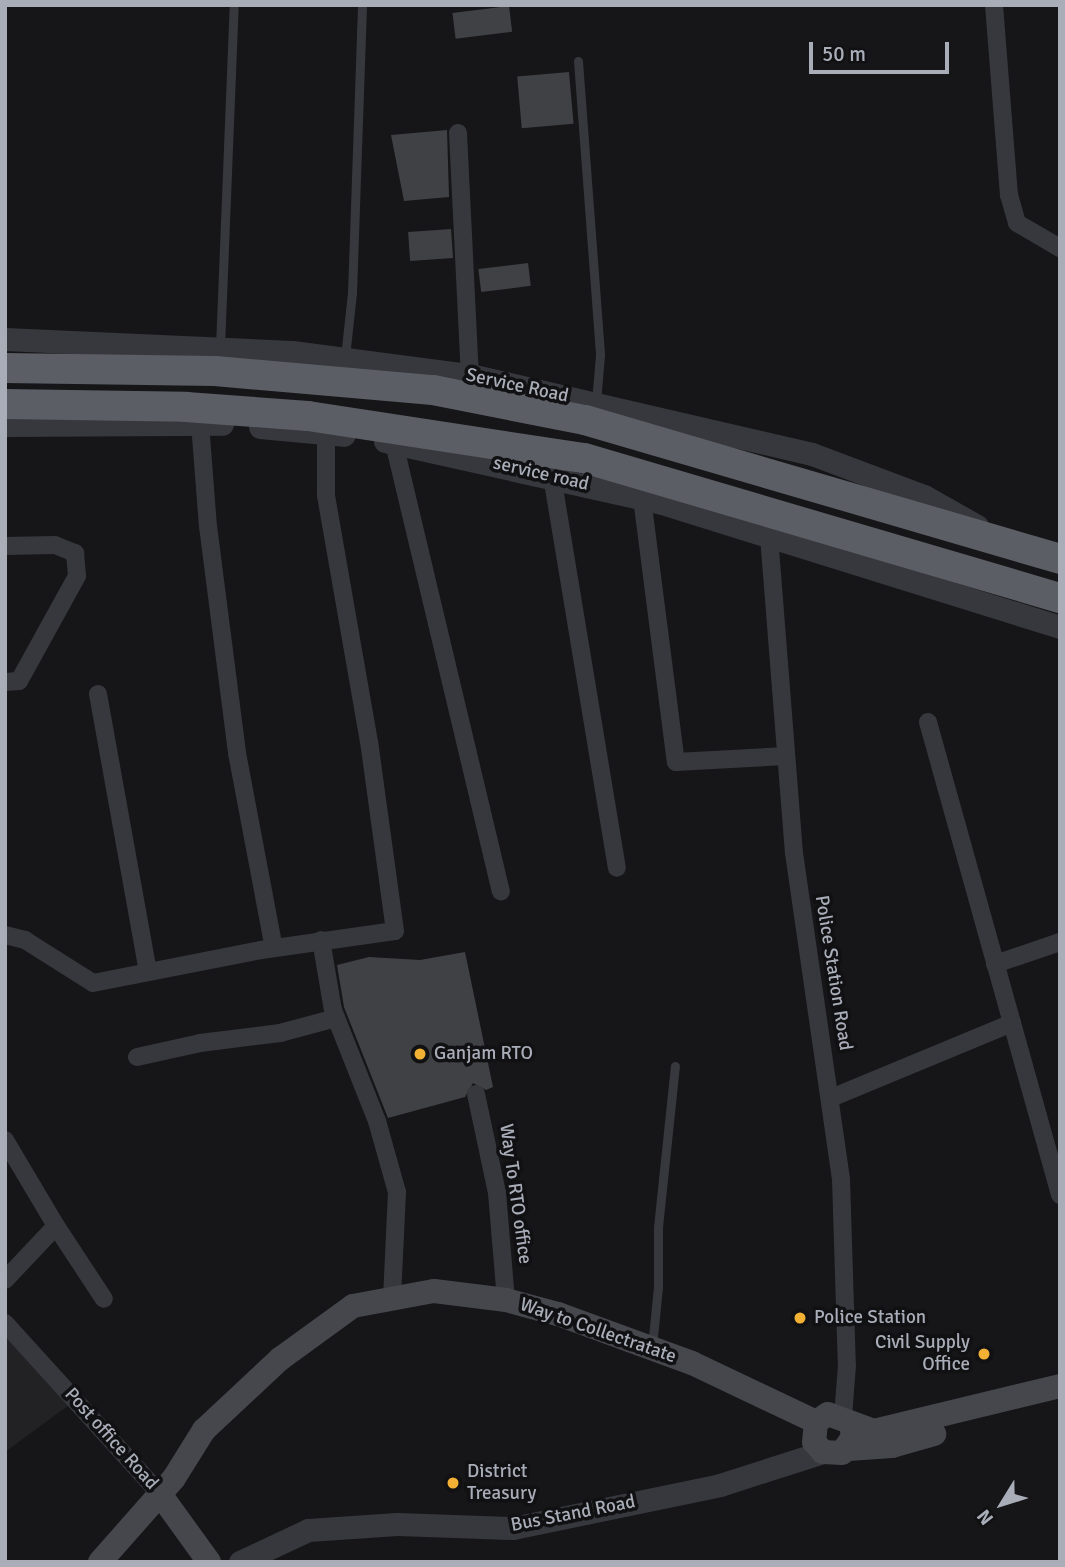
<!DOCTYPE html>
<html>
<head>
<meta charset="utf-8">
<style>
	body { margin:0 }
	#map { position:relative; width:1065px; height:1567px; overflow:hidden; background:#161618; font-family:Signika,sans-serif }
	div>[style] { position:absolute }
	.built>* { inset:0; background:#222225 }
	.building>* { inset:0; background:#404145; transform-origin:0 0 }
	.service>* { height:9px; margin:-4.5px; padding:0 4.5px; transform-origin:4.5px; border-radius:4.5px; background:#37383d }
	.minor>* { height:18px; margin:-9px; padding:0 9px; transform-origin:9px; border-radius:9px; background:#37383d }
	.tertiary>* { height:23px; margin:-11.5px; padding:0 11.5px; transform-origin:11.5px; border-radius:11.5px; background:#37383d }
	.secondary>* { height:24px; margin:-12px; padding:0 12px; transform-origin:12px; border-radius:12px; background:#45474d }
	.trunk>* { height:30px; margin:-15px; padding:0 15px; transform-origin:15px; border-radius:15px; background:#5b5e65 }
	.dots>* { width:19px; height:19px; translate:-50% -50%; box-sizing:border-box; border:4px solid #111113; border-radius:50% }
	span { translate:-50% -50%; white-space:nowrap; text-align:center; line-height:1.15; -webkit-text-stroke:7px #111113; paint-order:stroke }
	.street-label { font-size:19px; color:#a8adb8 }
	.poi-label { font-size:19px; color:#a8adb8 }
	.left { translate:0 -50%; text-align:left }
	.right { translate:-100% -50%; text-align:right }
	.frame { position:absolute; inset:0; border:7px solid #a8adb8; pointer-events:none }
	.north { position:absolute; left:967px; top:1469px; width:70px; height:70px; -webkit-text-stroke:5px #111113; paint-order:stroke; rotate:232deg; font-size:19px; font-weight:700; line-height:28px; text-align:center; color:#a8adb8 }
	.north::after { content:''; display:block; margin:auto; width:24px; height:32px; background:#a8adb8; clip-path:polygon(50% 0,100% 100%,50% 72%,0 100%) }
	.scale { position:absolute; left:809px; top:42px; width:140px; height:32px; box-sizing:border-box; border:4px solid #a8adb8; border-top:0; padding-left:9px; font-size:21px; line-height:24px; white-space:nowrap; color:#a8adb8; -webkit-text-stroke:5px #111113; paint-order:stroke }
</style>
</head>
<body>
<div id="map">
	<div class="built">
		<i style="clip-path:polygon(5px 1333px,69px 1405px,5px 1452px)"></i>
	</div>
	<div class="building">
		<i style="left:509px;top:6px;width:26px;height:57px;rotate:83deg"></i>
		<i style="left:569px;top:72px;width:52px;height:52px;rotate:85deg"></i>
		<i style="clip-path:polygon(447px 130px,449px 197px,404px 201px,391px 135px)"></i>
		<i style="left:451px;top:229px;width:29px;height:43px;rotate:86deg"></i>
		<i style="left:528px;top:263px;width:23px;height:50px;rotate:83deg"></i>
		<i style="clip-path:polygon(465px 952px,493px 1087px,486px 1090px,473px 1083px,465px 1097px,388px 1118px,344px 1007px,337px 965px,369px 957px,420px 960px)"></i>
	</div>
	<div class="service">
		<i style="left:578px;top:61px;width:295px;rotate:85.7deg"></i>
		<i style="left:600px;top:355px;width:47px;rotate:94.9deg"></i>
		<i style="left:220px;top:347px;width:342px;rotate:-87.7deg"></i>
		<i style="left:345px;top:357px;width:64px;rotate:-83.8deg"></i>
		<i style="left:352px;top:293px;width:288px;rotate:-88deg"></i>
		<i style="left:652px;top:1347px;width:60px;rotate:-84.3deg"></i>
		<i style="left:658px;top:1287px;width:60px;rotate:-90deg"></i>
		<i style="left:658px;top:1227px;width:162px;rotate:-84deg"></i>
	</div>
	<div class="minor">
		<i style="left:994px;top:5px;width:191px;rotate:85.5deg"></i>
		<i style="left:1009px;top:195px;width:29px;rotate:74deg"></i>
		<i style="left:1017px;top:223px;width:50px;rotate:30.2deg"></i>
		<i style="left:458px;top:133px;width:242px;rotate:87.2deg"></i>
		<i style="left:200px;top:423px;width:103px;rotate:85.6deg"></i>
		<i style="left:208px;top:526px;width:229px;rotate:82.7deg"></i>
		<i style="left:237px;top:753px;width:198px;rotate:79.3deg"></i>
		<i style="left:394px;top:443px;width:461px;rotate:76.6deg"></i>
		<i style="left:552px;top:476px;width:397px;rotate:80.6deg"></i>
		<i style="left:642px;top:498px;width:266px;rotate:82.7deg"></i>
		<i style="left:676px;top:762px;width:110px;rotate:-3.1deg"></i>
		<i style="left:769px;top:536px;width:318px;rotate:85.5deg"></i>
		<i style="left:794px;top:853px;width:329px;rotate:81.8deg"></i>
		<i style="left:841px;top:1179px;width:186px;rotate:88.2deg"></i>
		<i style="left:847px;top:1365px;width:52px;rotate:94.4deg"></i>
		<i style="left:5px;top:546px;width:50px;rotate:-1.1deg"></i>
		<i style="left:55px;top:545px;width:22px;rotate:22deg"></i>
		<i style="left:75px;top:553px;width:23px;rotate:85deg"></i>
		<i style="left:77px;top:576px;width:120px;rotate:118.9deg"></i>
		<i style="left:19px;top:681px;width:14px;rotate:176deg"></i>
		<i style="left:98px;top:694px;width:282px;rotate:79.8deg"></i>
		<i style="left:928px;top:722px;width:491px;rotate:74.4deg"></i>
		<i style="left:5px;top:935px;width:21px;rotate:14deg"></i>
		<i style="left:25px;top:940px;width:80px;rotate:32.3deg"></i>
		<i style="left:93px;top:983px;width:171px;rotate:-11.1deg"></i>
		<i style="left:261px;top:950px;width:135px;rotate:-8.1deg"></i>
		<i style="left:395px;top:931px;width:191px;rotate:-97.8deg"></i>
		<i style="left:369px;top:742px;width:251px;rotate:-99.9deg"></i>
		<i style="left:326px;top:495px;width:62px;rotate:-90deg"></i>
		<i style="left:321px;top:940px;width:71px;rotate:80.3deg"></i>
		<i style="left:333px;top:1010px;width:119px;rotate:68.4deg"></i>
		<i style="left:377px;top:1121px;width:74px;rotate:74.3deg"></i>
		<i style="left:397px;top:1192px;width:107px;rotate:92.7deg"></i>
		<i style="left:995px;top:964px;width:69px;rotate:-18.7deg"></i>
		<i style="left:137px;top:1057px;width:65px;rotate:-12.5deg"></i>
		<i style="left:200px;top:1043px;width:81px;rotate:-7.1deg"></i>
		<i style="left:280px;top:1033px;width:58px;rotate:-15deg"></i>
		<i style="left:476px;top:1094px;width:101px;rotate:78deg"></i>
		<i style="left:497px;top:1193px;width:107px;rotate:85.2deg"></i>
		<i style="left:831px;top:1098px;width:196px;rotate:-22.5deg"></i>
		<i style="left:5px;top:1140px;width:100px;rotate:59.3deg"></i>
		<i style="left:56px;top:1226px;width:74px;rotate:133.4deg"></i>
		<i style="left:56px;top:1226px;width:87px;rotate:56.7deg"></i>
		<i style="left:5px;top:1323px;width:231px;rotate:47.8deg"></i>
	</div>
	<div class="tertiary">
		<i style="left:5px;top:339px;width:287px;rotate:2.6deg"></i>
		<i style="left:292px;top:352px;width:179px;rotate:7.4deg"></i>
		<i style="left:470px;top:375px;width:351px;rotate:13deg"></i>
		<i style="left:812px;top:454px;width:120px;rotate:20.6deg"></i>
		<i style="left:924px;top:496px;width:61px;rotate:29.5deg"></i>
		<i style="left:5px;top:425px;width:217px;rotate:-0.3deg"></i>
		<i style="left:260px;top:427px;width:84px;rotate:5.4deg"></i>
		<i style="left:385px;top:441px;width:284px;rotate:12.6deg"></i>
		<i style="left:662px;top:503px;width:417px;rotate:17.3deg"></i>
		<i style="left:240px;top:1562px;width:75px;rotate:-25.2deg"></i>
		<i style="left:308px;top:1530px;width:89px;rotate:-3.9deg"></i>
		<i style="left:397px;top:1524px;width:116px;rotate:2deg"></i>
		<i style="left:513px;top:1528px;width:211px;rotate:-11.7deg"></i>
		<i style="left:720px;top:1485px;width:108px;rotate:-17.8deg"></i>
	</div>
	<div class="secondary">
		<i style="left:851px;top:1424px;width:13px;rotate:81deg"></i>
		<i style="left:853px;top:1437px;width:19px;rotate:125deg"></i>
		<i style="left:842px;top:1453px;width:19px;rotate:-177deg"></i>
		<i style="left:823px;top:1452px;width:13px;rotate:-132deg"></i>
		<i style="left:814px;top:1442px;width:20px;rotate:-84deg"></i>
		<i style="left:816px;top:1422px;width:14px;rotate:-34deg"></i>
		<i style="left:828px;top:1414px;width:49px;rotate:20.3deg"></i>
		<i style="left:874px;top:1431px;width:191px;rotate:-13.6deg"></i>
		<i style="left:848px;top:1449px;width:44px;rotate:-3.9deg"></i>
		<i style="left:892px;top:1446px;width:44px;rotate:-15.9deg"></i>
		<i style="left:160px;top:1494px;width:84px;rotate:54.2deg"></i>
		<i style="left:100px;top:1562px;width:112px;rotate:-48.6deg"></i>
		<i style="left:174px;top:1478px;width:57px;rotate:-58deg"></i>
		<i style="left:204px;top:1430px;width:104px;rotate:-43.1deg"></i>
		<i style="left:280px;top:1359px;width:90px;rotate:-36deg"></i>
		<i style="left:353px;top:1306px;width:82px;rotate:-10.5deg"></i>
		<i style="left:434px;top:1291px;width:73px;rotate:7.1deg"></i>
		<i style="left:506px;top:1300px;width:54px;rotate:15.1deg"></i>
		<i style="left:558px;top:1314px;width:143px;rotate:20.1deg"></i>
		<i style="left:692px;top:1363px;width:137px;rotate:25.4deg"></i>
	</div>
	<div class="trunk">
		<i style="left:5px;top:368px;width:210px;rotate:0.8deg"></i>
		<i style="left:215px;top:371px;width:219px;rotate:5deg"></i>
		<i style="left:433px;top:390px;width:155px;rotate:11.2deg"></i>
		<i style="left:585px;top:420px;width:495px;rotate:16.3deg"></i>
		<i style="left:5px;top:404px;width:181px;rotate:0.9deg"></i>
		<i style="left:186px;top:407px;width:122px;rotate:4.2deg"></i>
		<i style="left:308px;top:416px;width:279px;rotate:8.7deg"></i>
		<i style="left:584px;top:458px;width:496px;rotate:16.4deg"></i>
	</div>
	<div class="dots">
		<i style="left:420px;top:1054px;background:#f2b134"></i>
		<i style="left:800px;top:1318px;background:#f2b134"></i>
		<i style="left:984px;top:1354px;background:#f2b134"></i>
		<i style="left:453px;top:1483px;background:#f2b134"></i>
	</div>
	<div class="street-label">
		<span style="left:517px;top:386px;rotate:12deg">Service Road</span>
		<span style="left:541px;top:474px;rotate:13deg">service road</span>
		<span style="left:833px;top:973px;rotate:81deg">Police Station Road</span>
		<span style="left:515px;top:1194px;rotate:82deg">Way To RTO office</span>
		<span style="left:598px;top:1331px;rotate:19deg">Way to Collectratate</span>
		<span style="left:111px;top:1439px;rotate:48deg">Post office Road</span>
		<span style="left:573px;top:1514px;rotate:-11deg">Bus Stand Road</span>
	</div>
	<div class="poi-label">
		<span class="left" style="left:434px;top:1054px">Ganjam RTO</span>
		<span class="left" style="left:814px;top:1318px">Police Station</span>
		<span class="right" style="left:970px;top:1354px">Civil Supply<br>Office</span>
		<span class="left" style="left:467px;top:1483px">District<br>Treasury</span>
	</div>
	<div class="frame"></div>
	<div class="north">N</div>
	<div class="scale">50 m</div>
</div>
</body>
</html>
